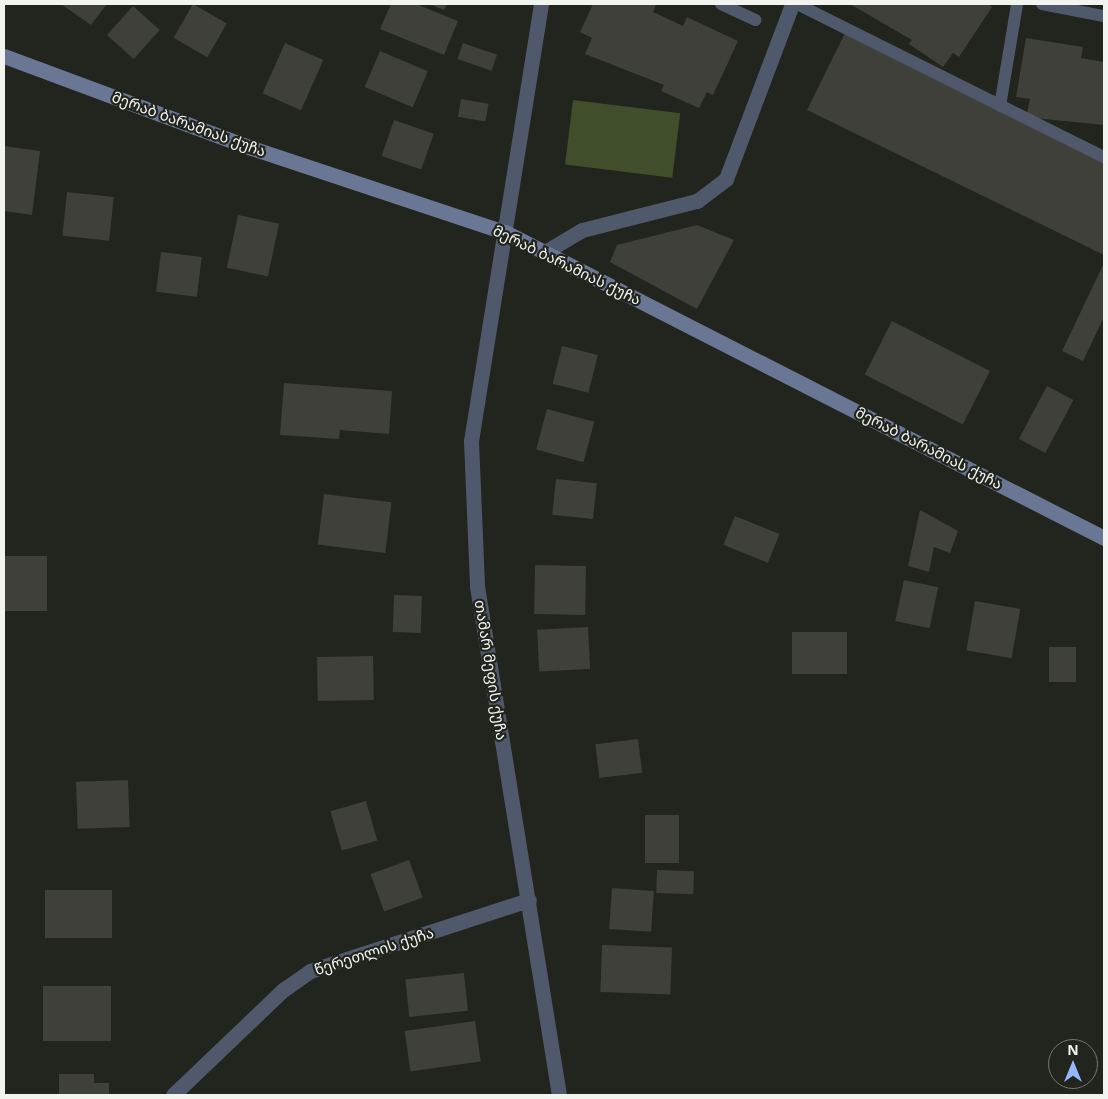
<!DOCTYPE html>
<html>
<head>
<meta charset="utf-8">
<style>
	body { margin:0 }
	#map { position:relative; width:1108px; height:1099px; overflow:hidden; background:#22241e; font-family:"Noto Sans","Noto Sans Georgian",sans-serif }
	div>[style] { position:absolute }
	.green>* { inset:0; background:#414e2b; transform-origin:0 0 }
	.building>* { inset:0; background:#3e4039; transform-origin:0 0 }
	.lane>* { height:12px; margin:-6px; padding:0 6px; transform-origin:6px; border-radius:6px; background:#50596b }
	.street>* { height:15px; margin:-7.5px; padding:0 7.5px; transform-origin:7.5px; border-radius:7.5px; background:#50596b }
	.secondary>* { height:15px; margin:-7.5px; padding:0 7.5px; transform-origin:7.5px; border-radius:7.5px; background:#697694 }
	span { translate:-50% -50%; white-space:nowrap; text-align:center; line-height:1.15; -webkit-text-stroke:4.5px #22241e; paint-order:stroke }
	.street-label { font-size:15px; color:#f2f4f0 }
	.frame { position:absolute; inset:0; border:5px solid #f2f4f0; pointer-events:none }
	.north { position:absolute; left:1048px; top:1039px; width:50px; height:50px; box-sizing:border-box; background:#22241e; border:1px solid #757772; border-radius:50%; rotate:0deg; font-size:14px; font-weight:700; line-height:20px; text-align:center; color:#f2f4f0 }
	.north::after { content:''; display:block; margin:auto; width:18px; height:22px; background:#96b6fd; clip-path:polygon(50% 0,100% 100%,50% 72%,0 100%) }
</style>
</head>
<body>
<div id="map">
	<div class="green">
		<i style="left:573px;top:100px;width:108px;height:65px;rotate:7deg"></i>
	</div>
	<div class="building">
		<i style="clip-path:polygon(61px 4px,107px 4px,91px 25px)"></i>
		<i style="left:193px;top:4px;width:39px;height:39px;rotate:30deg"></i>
		<i style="clip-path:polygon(391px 4px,416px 4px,458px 21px,444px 55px,380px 29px)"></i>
		<i style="clip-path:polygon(429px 4px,447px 4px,444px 10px)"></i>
		<i style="clip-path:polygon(593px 4px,656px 4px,653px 12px,683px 26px,687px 17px,738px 41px,713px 95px,707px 92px,699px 108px,661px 91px,664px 85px,585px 54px,592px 38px,580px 32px)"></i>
		<i style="clip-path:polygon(850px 4px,987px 4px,992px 7px,959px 57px,953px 53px,943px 67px,909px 44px,912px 40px)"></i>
		<i style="left:133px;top:6px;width:36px;height:39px;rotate:42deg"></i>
		<i style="clip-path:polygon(848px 27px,1027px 114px,1030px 99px,1016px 97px,1026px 38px,1083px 47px,1081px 58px,1104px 62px,1104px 125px,1034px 118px,1104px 152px,1104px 255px,807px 110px)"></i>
		<i style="left:285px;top:43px;width:42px;height:55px;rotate:24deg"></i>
		<i style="left:463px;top:43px;width:36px;height:17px;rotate:19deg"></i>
		<i style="left:380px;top:51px;width:52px;height:39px;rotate:23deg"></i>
		<i style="left:461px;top:99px;width:28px;height:18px;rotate:10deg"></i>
		<i style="left:394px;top:120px;width:42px;height:38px;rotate:19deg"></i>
		<i style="clip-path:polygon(4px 146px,40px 151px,32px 215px,4px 211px)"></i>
		<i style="left:67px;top:192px;width:47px;height:44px;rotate:6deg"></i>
		<i style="left:238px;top:215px;width:42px;height:54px;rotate:12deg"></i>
		<i style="clip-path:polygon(697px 225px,734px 240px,697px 309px,610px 262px,617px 245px)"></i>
		<i style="left:161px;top:252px;width:41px;height:40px;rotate:7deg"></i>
		<i style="clip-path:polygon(1104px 263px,1104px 317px,1083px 361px,1062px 351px)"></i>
		<i style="left:892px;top:321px;width:110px;height:60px;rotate:27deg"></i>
		<i style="left:562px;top:346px;width:37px;height:39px;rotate:14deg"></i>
		<i style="clip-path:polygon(284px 383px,392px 391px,389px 434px,340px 430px,339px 439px,280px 435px)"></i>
		<i style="left:1047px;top:386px;width:30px;height:60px;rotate:28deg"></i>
		<i style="left:547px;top:409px;width:49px;height:42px;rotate:15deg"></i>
		<i style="left:556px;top:479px;width:41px;height:36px;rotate:6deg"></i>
		<i style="left:324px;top:494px;width:68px;height:51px;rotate:7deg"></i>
		<i style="clip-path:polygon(920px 510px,958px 531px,950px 553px,934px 547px,929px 572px,908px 566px)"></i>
		<i style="left:735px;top:516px;width:48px;height:31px;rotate:22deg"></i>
		<i style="left:4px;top:556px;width:43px;height:55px"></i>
		<i style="left:535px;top:565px;width:51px;height:49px;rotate:1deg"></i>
		<i style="left:904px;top:580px;width:35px;height:42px;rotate:12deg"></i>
		<i style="left:394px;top:595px;width:28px;height:37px;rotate:2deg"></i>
		<i style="left:975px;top:601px;width:46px;height:50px;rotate:10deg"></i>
		<i style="left:588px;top:627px;width:42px;height:51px;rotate:87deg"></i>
		<i style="left:792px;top:632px;width:55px;height:42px"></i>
		<i style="left:1049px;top:647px;width:27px;height:35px"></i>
		<i style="left:373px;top:656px;width:44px;height:56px;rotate:89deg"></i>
		<i style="left:638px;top:739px;width:34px;height:43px;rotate:83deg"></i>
		<i style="left:128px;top:780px;width:47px;height:52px;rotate:88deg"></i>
		<i style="left:366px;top:801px;width:41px;height:37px;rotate:74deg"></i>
		<i style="left:645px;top:815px;width:34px;height:48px"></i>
		<i style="left:409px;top:860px;width:40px;height:41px;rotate:70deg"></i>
		<i style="left:657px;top:870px;width:37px;height:23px;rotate:2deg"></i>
		<i style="left:612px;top:888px;width:42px;height:41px;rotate:4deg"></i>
		<i style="left:45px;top:890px;width:67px;height:48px"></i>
		<i style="left:602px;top:945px;width:70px;height:47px;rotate:2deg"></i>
		<i style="left:464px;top:973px;width:38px;height:59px;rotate:84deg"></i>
		<i style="left:43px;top:986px;width:68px;height:55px"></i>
		<i style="left:475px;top:1021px;width:41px;height:71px;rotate:82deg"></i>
		<i style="clip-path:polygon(59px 1074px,94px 1074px,94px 1083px,109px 1083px,109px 1095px,59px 1095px)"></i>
	</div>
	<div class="lane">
		<i style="left:721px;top:4px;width:38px;rotate:25deg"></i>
		<i style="left:797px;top:4px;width:343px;rotate:26.5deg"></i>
		<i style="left:1042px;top:4px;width:63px;rotate:11deg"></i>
		<i style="left:1000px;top:106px;width:103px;rotate:-80.5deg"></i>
	</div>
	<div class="street">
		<i style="left:541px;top:4px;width:443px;rotate:99.1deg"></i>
		<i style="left:471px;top:441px;width:145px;rotate:87.6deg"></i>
		<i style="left:477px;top:586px;width:516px;rotate:80.85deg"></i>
		<i style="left:545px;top:252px;width:43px;rotate:-30.7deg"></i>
		<i style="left:582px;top:230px;width:119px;rotate:-14.2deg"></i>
		<i style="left:697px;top:201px;width:36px;rotate:-37deg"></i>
		<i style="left:726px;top:179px;width:187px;rotate:-69.3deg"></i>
		<i style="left:173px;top:1095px;width:152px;rotate:-43.7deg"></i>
		<i style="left:283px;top:990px;width:33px;rotate:-35deg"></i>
		<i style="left:310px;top:971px;width:230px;rotate:-18deg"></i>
	</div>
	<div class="secondary">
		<i style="left:4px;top:56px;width:265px;rotate:20.4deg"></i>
		<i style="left:252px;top:148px;width:267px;rotate:18.4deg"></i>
		<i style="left:505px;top:232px;width:673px;rotate:27.06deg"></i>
	</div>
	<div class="street-label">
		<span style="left:189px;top:124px;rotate:20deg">მერაბ ბარამიას ქუჩა</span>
		<span style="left:567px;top:265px;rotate:26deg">მერაბ ბარამიას ქუჩა</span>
		<span style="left:929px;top:448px;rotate:27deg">მერაბ ბარამიას ქუჩა</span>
		<span style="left:491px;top:670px;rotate:81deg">თამარ მეფის ქუჩა</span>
		<span style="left:374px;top:951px;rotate:-18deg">წერეთლის ქუჩა</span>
	</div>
	<div class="frame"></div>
	<div class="north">N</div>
</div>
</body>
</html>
